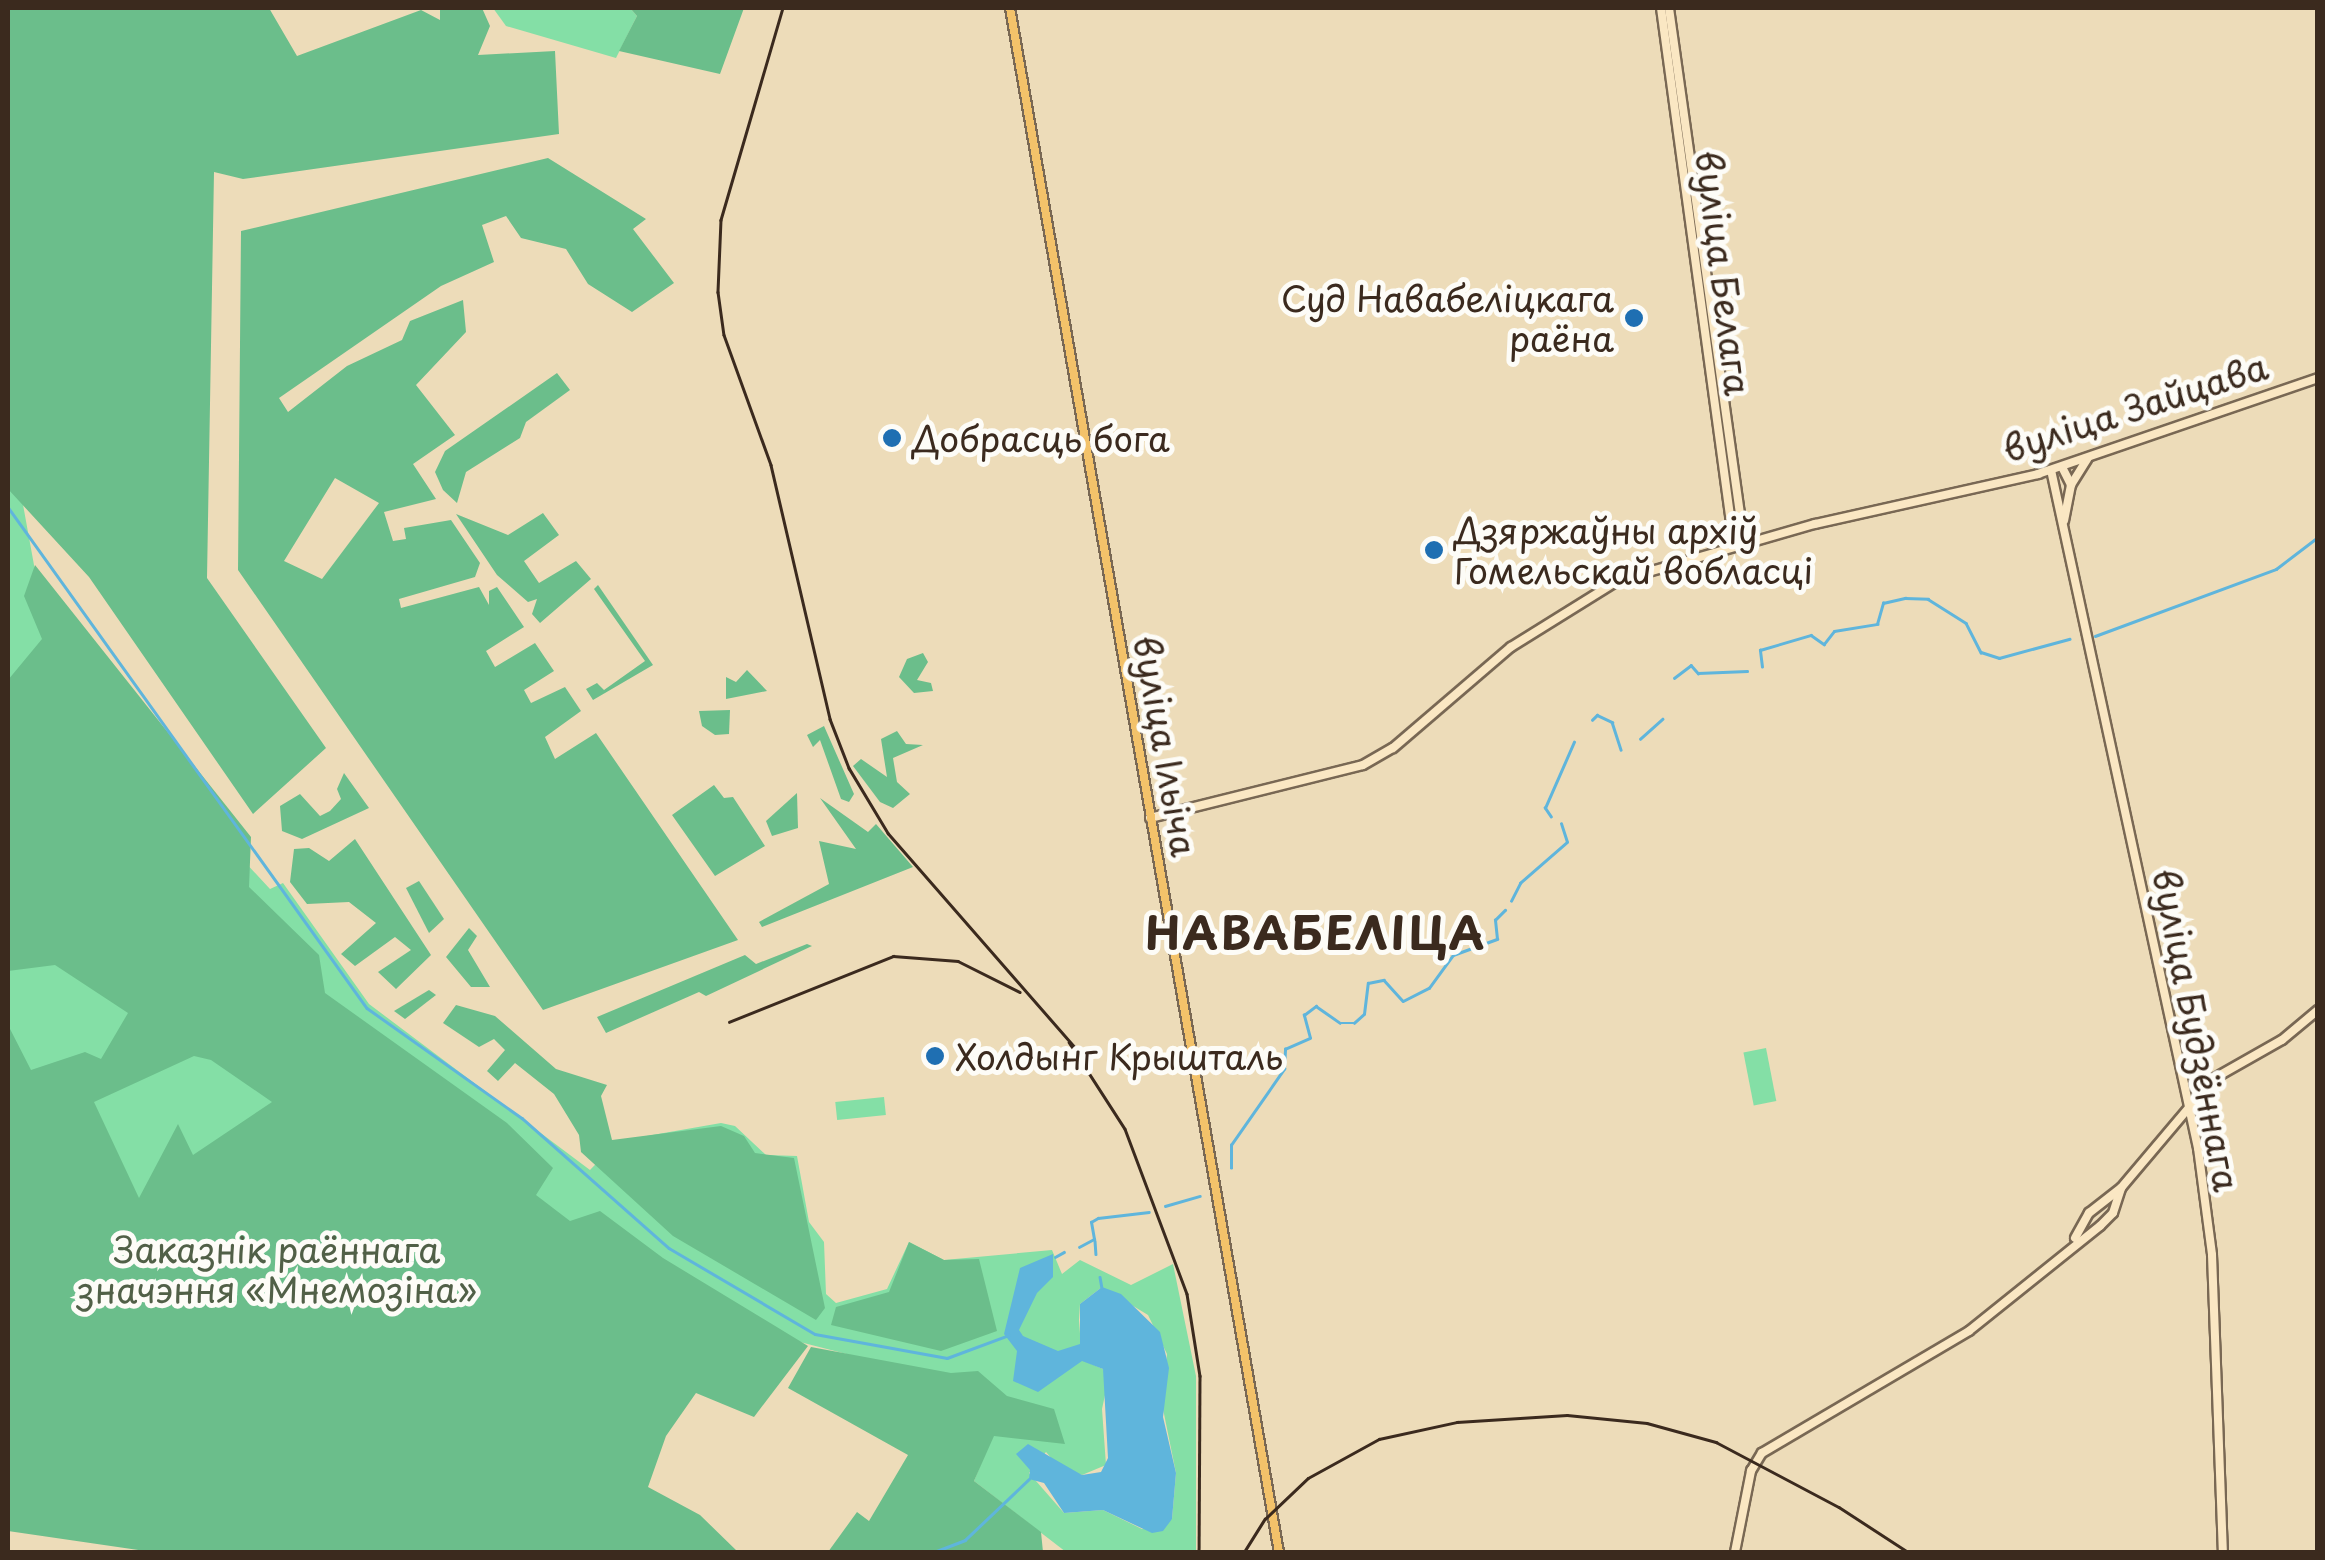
<!DOCTYPE html>
<html>
<head>
<meta charset="utf-8">
<style>
	body { margin:0 }
	#map { position:relative; width:2325px; height:1560px; overflow:hidden; background:#eddcb9; font-family:"Playpen Sans",sans-serif }
	div>[style] { position:absolute }
	.green>* { inset:0; background:#84dfa6; transform-origin:0 0 }
	.forest>* { inset:0; background:#6bbe8b }
	.water>* { inset:0; background:#5fb5dc }
	.stream>* { height:2.5px; margin:-1.25px; padding:0 1.25px; transform-origin:1.25px; border-radius:1.25px; background:#5fb5dc }
	.roads { filter:drop-shadow(2px 0 #796854) drop-shadow(-2px 0 #796854) drop-shadow(0 2px #796854) drop-shadow(0 -2px #796854) }
	.secondary>* { height:8px; margin:-4px; padding:0 4px; transform-origin:4px; border-radius:4px; background:#fae7c3 }
	.primary>* { height:8px; margin:-4px; padding:0 4px; transform-origin:4px; border-radius:4px; background:#f3c26a }
	.rail>* { height:2.5px; margin:-1.25px; padding:0 1.25px; transform-origin:1.25px; border-radius:1.25px; background:#3b2a1e }
	.dots>* { width:28px; height:28px; translate:-50% -50%; box-sizing:border-box; border:5px solid #fdfcf7; border-radius:50% }
	span { translate:-50% -50%; white-space:nowrap; text-align:center; line-height:1.15; -webkit-text-stroke:10px #fdfcf7; paint-order:stroke }
	.street-label { font-size:35px; color:#3b2a1e }
	.poi-label { font-size:35px; color:#3b2a1e }
	.right { translate:-100% -50%; text-align:right }
	.left { translate:0 -50%; text-align:left }
	.park-label { font-size:35px; color:#516047 }
	.district-label { font-size:45px; color:#3b2a1e; font-weight:700; letter-spacing:2.5px }
	.frame { position:absolute; inset:0; border:10px solid #3b2a1e; pointer-events:none }
</style>
</head>
<body>
<div id="map">
	<div class="green">
		<i style="clip-path:polygon(493px 8px,630px 8px,637px 16px,616px 58px,506px 26px)"></i>
		<i style="clip-path:polygon(evenodd,8px 422px,50px 653px,270px 889px,283px 883px,369px 1004px,590px 1170px,618px 1141px,721px 1123px,735px 1126px,766px 1155px,797px 1156px,809px 1222px,824px 1242px,826px 1294px,836px 1303px,887px 1289px,909px 1242px,944px 1260px,1052px 1250px,1062px 1274px,1080px 1260px,1131px 1285px,1173px 1264px,1196px 1376px,1196px 1552px,1066px 1552px,974px 1481px,985px 1454px,862px 1358px,796px 1341px,8px 1428px,8px 422px,1102px 1287px,1148px 1315px,1167px 1354px,1162px 1404px,1176px 1473px,1172px 1519px,1142px 1529px,1103px 1510px,1064px 1513px,1029px 1473px,1046px 1452px,1059px 1467px,1082px 1475px,1106px 1465px,1102px 1409px,1108px 1381px,1103px 1369px,1082px 1360px,1079px 1320px,1080px 1304px,1102px 1287px)"></i>
		<i style="left:1766px;top:1048px;width:54px;height:23px;rotate:79deg"></i>
		<i style="left:884px;top:1097px;width:18px;height:49px;rotate:84deg"></i>
	</div>
	<div class="forest">
		<i style="clip-path:polygon(8px 8px,269px 8px,297px 56px,421px 10px,440px 20px,440px 8px,482px 8px,490px 26px,478px 55px,555px 51px,559px 134px,243px 179px,214px 172px,207px 578px,326px 748px,253px 814px,89px 577px,8px 489px)"></i>
		<i style="clip-path:polygon(630px 8px,744px 8px,720px 74px,619px 51px,637px 16px)"></i>
		<i style="clip-path:polygon(evenodd,548px 158px,646px 219px,633px 229px,674px 283px,632px 312px,588px 284px,566px 249px,521px 238px,506px 216px,482px 225px,494px 262px,441px 286px,279px 398px,288px 412px,347px 366px,402px 340px,410px 321px,463px 300px,466px 332px,416px 385px,455px 435px,413px 464px,436px 499px,384px 512px,393px 541px,406px 539px,404px 528px,451px 520px,480px 563px,475px 577px,399px 599px,401px 608px,479px 587px,489px 605px,489px 591px,497px 587px,524px 627px,486px 651px,495px 667px,535px 643px,554px 671px,524px 690px,531px 703px,565px 687px,581px 711px,545px 737px,555px 759px,596px 733px,738px 940px,543px 1010px,238px 570px,241px 231px,548px 158px,335px 478px,379px 503px,322px 579px,284px 561px,335px 478px)"></i>
		<i style="clip-path:polygon(557px 373px,570px 390px,526px 422px,520px 438px,466px 472px,457px 503px,443px 490px,435px 472px,445px 451px)"></i>
		<i style="clip-path:polygon(543px 513px,559px 535px,524px 561px,539px 583px,576px 561px,591px 579px,540px 623px,532px 614px,537px 599px,528px 602px,497px 575px,456px 514px,508px 535px)"></i>
		<i style="clip-path:polygon(evenodd,35px 565px,251px 837px,249px 887px,319px 955px,325px 993px,507px 1123px,553px 1168px,536px 1195px,570px 1221px,600px 1211px,663px 1258px,808px 1346px,754px 1417px,696px 1393px,666px 1436px,648px 1487px,700px 1515px,738px 1552px,152px 1552px,8px 1531px,8px 1025px,31px 1070px,85px 1052px,101px 1059px,128px 1013px,55px 965px,8px 971px,8px 680px,42px 639px,24px 596px,35px 565px,194px 1056px,211px 1060px,272px 1102px,193px 1155px,178px 1124px,139px 1198px,94px 1102px,194px 1056px)"></i>
		<i style="clip-path:polygon(598px 585px,653px 665px,593px 700px,586px 689px,597px 683px,604px 690px,645px 661px,594px 589px)"></i>
		<i style="clip-path:polygon(923px 653px,928px 662px,917px 680px,931px 683px,933px 691px,914px 693px,899px 677px,907px 659px)"></i>
		<i style="clip-path:polygon(747px 670px,767px 691px,726px 699px,726px 677px,736px 682px)"></i>
		<i style="clip-path:polygon(730px 710px,729px 734px,715px 735px,702px 726px,699px 711px)"></i>
		<i style="clip-path:polygon(824px 726px,854px 794px,849px 802px,841px 799px,820px 740px,813px 747px,807px 735px)"></i>
		<i style="clip-path:polygon(897px 731px,906px 744px,923px 745px,893px 758px,897px 782px,910px 794px,893px 808px,880px 802px,853px 766px,861px 759px,887px 777px,881px 739px)"></i>
		<i style="clip-path:polygon(344px 773px,369px 808px,302px 839px,282px 831px,280px 806px,300px 794px,320px 816px,330px 811px,341px 799px,337px 789px)"></i>
		<i style="clip-path:polygon(714px 785px,724px 798px,733px 797px,765px 846px,715px 876px,672px 815px)"></i>
		<i style="clip-path:polygon(797px 793px,798px 828px,772px 836px,766px 821px)"></i>
		<i style="clip-path:polygon(820px 798px,868px 832px,876px 824px,913px 867px,762px 927px,759px 922px,829px 884px,819px 841px,856px 849px)"></i>
		<i style="clip-path:polygon(355px 839px,431px 955px,396px 989px,378px 972px,411px 950px,395px 937px,355px 966px,341px 954px,376px 923px,349px 902px,307px 904px,290px 882px,294px 849px,309px 848px,329px 861px)"></i>
		<i style="clip-path:polygon(419px 881px,444px 919px,429px 933px,406px 888px)"></i>
		<i style="clip-path:polygon(469px 928px,477px 936px,468px 950px,490px 987px,471px 987px,446px 957px)"></i>
		<i style="clip-path:polygon(807px 944px,812px 946px,706px 996px,699px 992px,606px 1033px,597px 1017px,745px 955px,756px 964px)"></i>
		<i style="clip-path:polygon(429px 990px,436px 995px,405px 1019px,394px 1011px)"></i>
		<i style="clip-path:polygon(456px 1005px,495px 1016px,556px 1069px,607px 1085px,601px 1096px,612px 1140px,721px 1126px,744px 1136px,755px 1153px,794px 1158px,825px 1308px,816px 1320px,673px 1236px,581px 1152px,579px 1135px,554px 1094px,515px 1063px,498px 1081px,487px 1071px,505px 1050px,494px 1039px,479px 1047px,443px 1023px)"></i>
		<i style="clip-path:polygon(909px 1242px,944px 1260px,979px 1259px,997px 1331px,941px 1351px,831px 1325px,836px 1307px,889px 1292px)"></i>
		<i style="clip-path:polygon(811px 1347px,951px 1373px,978px 1371px,1007px 1396px,1054px 1409px,1065px 1444px,994px 1436px,974px 1481px,1041px 1532px,1043px 1552px,828px 1552px,857px 1512px,869px 1521px,908px 1455px,788px 1388px)"></i>
	</div>
	<div class="water">
		<i style="clip-path:polygon(1053px 1254px,1053px 1277px,1037px 1293px,1019px 1330px,1023px 1336px,1058px 1351px,1080px 1344px,1080px 1304px,1102px 1287px,1121px 1294px,1160px 1332px,1169px 1368px,1163px 1417px,1176px 1473px,1172px 1519px,1163px 1531px,1152px 1533px,1103px 1510px,1064px 1513px,1044px 1483px,1029px 1479px,1030px 1470px,1016px 1454px,1028px 1444px,1082px 1475px,1101px 1472px,1108px 1458px,1103px 1369px,1082px 1361px,1038px 1392px,1013px 1381px,1017px 1351px,1004px 1334px,1020px 1268px)"></i>
	</div>
	<div class="stream">
		<i style="left:8px;top:507px;width:616px;rotate:54.38deg"></i>
		<i style="left:367px;top:1008px;width:190px;rotate:35.4deg"></i>
		<i style="left:522px;top:1118px;width:196px;rotate:41.5deg"></i>
		<i style="left:669px;top:1248px;width:169px;rotate:30.5deg"></i>
		<i style="left:815px;top:1334px;width:134px;rotate:10.3deg"></i>
		<i style="left:947px;top:1358px;width:66px;rotate:-20.4deg"></i>
		<i style="left:2095px;top:636px;width:193px;rotate:-20.3deg"></i>
		<i style="left:2276px;top:569px;width:53px;rotate:-37.3deg"></i>
		<i style="left:1762px;top:667px;width:17px;rotate:-97deg"></i>
		<i style="left:1760px;top:650px;width:53px;rotate:-16.4deg"></i>
		<i style="left:1811px;top:635px;width:16px;rotate:35deg"></i>
		<i style="left:1824px;top:644px;width:16px;rotate:-52deg"></i>
		<i style="left:1834px;top:631px;width:44px;rotate:-9.2deg"></i>
		<i style="left:1877px;top:624px;width:22px;rotate:-74deg"></i>
		<i style="left:1883px;top:603px;width:23px;rotate:-13deg"></i>
		<i style="left:1905px;top:598px;width:23px;rotate:2deg"></i>
		<i style="left:1928px;top:599px;width:45px;rotate:32.3deg"></i>
		<i style="left:1966px;top:623px;width:33px;rotate:63deg"></i>
		<i style="left:1981px;top:652px;width:19px;rotate:18deg"></i>
		<i style="left:1999px;top:658px;width:73px;rotate:-15.2deg"></i>
		<i style="left:1674px;top:678px;width:21px;rotate:-37deg"></i>
		<i style="left:1691px;top:665px;width:11px;rotate:49deg"></i>
		<i style="left:1698px;top:673px;width:49px;rotate:-2.3deg"></i>
		<i style="left:1592px;top:720px;width:7px;rotate:-45deg"></i>
		<i style="left:1597px;top:715px;width:17px;rotate:25deg"></i>
		<i style="left:1612px;top:722px;width:29px;rotate:72deg"></i>
		<i style="left:1640px;top:739px;width:30px;rotate:-42deg"></i>
		<i style="left:1551px;top:817px;width:11px;rotate:-124deg"></i>
		<i style="left:1545px;top:808px;width:72px;rotate:-66.3deg"></i>
		<i style="left:1511px;top:901px;width:20px;rotate:-63deg"></i>
		<i style="left:1520px;top:883px;width:62px;rotate:-41.1deg"></i>
		<i style="left:1567px;top:842px;width:19px;rotate:-108deg"></i>
		<i style="left:1231px;top:1168px;width:23px;rotate:-90deg"></i>
		<i style="left:1231px;top:1145px;width:93px;rotate:-55.1deg"></i>
		<i style="left:1284px;top:1069px;width:20px;rotate:-87deg"></i>
		<i style="left:1285px;top:1049px;width:27px;rotate:-24deg"></i>
		<i style="left:1310px;top:1038px;width:24px;rotate:-105deg"></i>
		<i style="left:1304px;top:1015px;width:15px;rotate:-37deg"></i>
		<i style="left:1316px;top:1006px;width:29px;rotate:35deg"></i>
		<i style="left:1340px;top:1023px;width:14px"></i>
		<i style="left:1354px;top:1023px;width:13px;rotate:-42deg"></i>
		<i style="left:1364px;top:1014px;width:31px;rotate:-83deg"></i>
		<i style="left:1368px;top:983px;width:16px;rotate:-11deg"></i>
		<i style="left:1384px;top:980px;width:28px;rotate:48deg"></i>
		<i style="left:1403px;top:1001px;width:29px;rotate:-27deg"></i>
		<i style="left:1429px;top:988px;width:41px;rotate:-54deg"></i>
		<i style="left:1453px;top:955px;width:47px;rotate:-20deg"></i>
		<i style="left:1497px;top:939px;width:19px;rotate:-96deg"></i>
		<i style="left:1495px;top:920px;width:14px;rotate:-45deg"></i>
		<i style="left:1165px;top:1206px;width:36px;rotate:-16deg"></i>
		<i style="left:1095px;top:1241px;width:13px;rotate:86deg"></i>
		<i style="left:1079px;top:1247px;width:17px;rotate:-28deg"></i>
		<i style="left:1094px;top:1239px;width:17px;rotate:-100deg"></i>
		<i style="left:1091px;top:1222px;width:8px;rotate:-30deg"></i>
		<i style="left:1098px;top:1218px;width:51px;rotate:-6.7deg"></i>
		<i style="left:1055px;top:1257px;width:10px;rotate:-29deg"></i>
		<i style="left:1100px;top:1277px;width:11px;rotate:80deg"></i>
		<i style="left:934px;top:1552px;width:33px;rotate:-21deg"></i>
		<i style="left:965px;top:1540px;width:88px;rotate:-43.6deg"></i>
	</div>
	<div class="roads">
		<div class="secondary">
			<i style="left:1661px;top:8px;width:542px;rotate:82.26deg"></i>
			<i style="left:1669px;top:8px;width:539px;rotate:82.01deg"></i>
			<i style="left:2062px;top:467px;width:20px;rotate:63deg"></i>
			<i style="left:2071px;top:485px;width:36px;rotate:101deg"></i>
			<i style="left:2051px;top:470px;width:694px;rotate:77.77deg"></i>
			<i style="left:2198px;top:1148px;width:108px;rotate:82.5deg"></i>
			<i style="left:2212px;top:1255px;width:297px;rotate:87.9deg"></i>
			<i style="left:2071px;top:485px;width:31px;rotate:-58deg"></i>
			<i style="left:1150px;top:818px;width:219px;rotate:-14deg"></i>
			<i style="left:1363px;top:765px;width:34px;rotate:-30deg"></i>
			<i style="left:1393px;top:748px;width:155px;rotate:-40.6deg"></i>
			<i style="left:1511px;top:647px;width:125px;rotate:-31.9deg"></i>
			<i style="left:1617px;top:581px;width:206px;rotate:-16.1deg"></i>
			<i style="left:1815px;top:524px;width:229px;rotate:-12.6deg"></i>
			<i style="left:2038px;top:474px;width:296px;rotate:-18.9deg"></i>
			<i style="left:2075px;top:1238px;width:29px;rotate:-61deg"></i>
			<i style="left:2089px;top:1213px;width:41px;rotate:-38deg"></i>
			<i style="left:2121px;top:1188px;width:143px;rotate:-49.8deg"></i>
			<i style="left:2213px;top:1079px;width:79px;rotate:-29.5deg"></i>
			<i style="left:2282px;top:1040px;width:47px;rotate:-39.8deg"></i>
			<i style="left:1735px;top:1552px;width:83px;rotate:-78.8deg"></i>
			<i style="left:1751px;top:1471px;width:21px;rotate:-59deg"></i>
			<i style="left:1762px;top:1453px;width:240px;rotate:-30.5deg"></i>
			<i style="left:1969px;top:1331px;width:168px;rotate:-38.7deg"></i>
			<i style="left:2100px;top:1226px;width:18px;rotate:-45deg"></i>
			<i style="left:2113px;top:1213px;width:26px;rotate:-72deg"></i>
		</div>
		<div class="primary">
			<i style="left:1010px;top:8px;width:1567px;rotate:80.12deg"></i>
		</div>
	</div>
	<div class="rail">
		<i style="left:783px;top:8px;width:221px;rotate:106.3deg"></i>
		<i style="left:721px;top:220px;width:72px;rotate:92.4deg"></i>
		<i style="left:718px;top:292px;width:43px;rotate:82.1deg"></i>
		<i style="left:724px;top:335px;width:138px;rotate:70.1deg"></i>
		<i style="left:771px;top:465px;width:261px;rotate:76.9deg"></i>
		<i style="left:830px;top:719px;width:53px;rotate:68.8deg"></i>
		<i style="left:849px;top:768px;width:76px;rotate:59deg"></i>
		<i style="left:888px;top:833px;width:292px;rotate:48.9deg"></i>
		<i style="left:729px;top:1022px;width:177px;rotate:-21.9deg"></i>
		<i style="left:893px;top:956px;width:65px;rotate:4.4deg"></i>
		<i style="left:958px;top:961px;width:69px;rotate:26.6deg"></i>
		<i style="left:1069px;top:1042px;width:103px;rotate:57.2deg"></i>
		<i style="left:1125px;top:1129px;width:176px;rotate:69.4deg"></i>
		<i style="left:1187px;top:1294px;width:83px;rotate:81deg"></i>
		<i style="left:1200px;top:1376px;width:176px;rotate:90.3deg"></i>
		<i style="left:1244px;top:1552px;width:39px;rotate:-58deg"></i>
		<i style="left:1265px;top:1519px;width:59px;rotate:-43.6deg"></i>
		<i style="left:1308px;top:1478px;width:81px;rotate:-28.8deg"></i>
		<i style="left:1379px;top:1439px;width:80px;rotate:-12.3deg"></i>
		<i style="left:1457px;top:1422px;width:110px;rotate:-3.6deg"></i>
		<i style="left:1567px;top:1415px;width:80px;rotate:5.7deg"></i>
		<i style="left:1647px;top:1423px;width:72px;rotate:15.4deg"></i>
		<i style="left:1716px;top:1442px;width:139px;rotate:27.9deg"></i>
		<i style="left:1839px;top:1507px;width:82px;rotate:33.1deg"></i>
	</div>
	<div class="dots">
		<i style="left:1634px;top:318px;background:#1f6fb2"></i>
		<i style="left:892px;top:438px;background:#1f6fb2"></i>
		<i style="left:1434px;top:550px;background:#1f6fb2"></i>
		<i style="left:935px;top:1056px;background:#1f6fb2"></i>
	</div>
	<div class="street-label">
		<span style="left:1724px;top:273px;rotate:83deg">вуліца Белага</span>
		<span style="left:2135px;top:407px;rotate:-18deg">вуліца Зайцава</span>
		<span style="left:1166px;top:746px;rotate:80deg">вуліца Ільіча</span>
		<span style="left:2197px;top:1030px;rotate:79deg">вуліца Будзённага</span>
	</div>
	<div class="poi-label">
		<span class="right" style="left:1614px;top:318px">Суд Навабеліцкага<br>раёна</span>
		<span class="left" style="left:912px;top:438px">Добрасць бога</span>
		<span class="left" style="left:1454px;top:550px">Дзяржаўны архіў<br>Гомельскай вобласці</span>
		<span class="left" style="left:955px;top:1056px">Холдынг Крышталь</span>
	</div>
	<div class="park-label">
		<span style="left:277px;top:1269px">Заказнік раённага<br>значэння «Мнемозіна»</span>
	</div>
	<div class="district-label">
		<span style="left:1316px;top:932px">НАВАБЕЛІЦА</span>
	</div>
	<div class="frame"></div>
</div>
</body>
</html>
